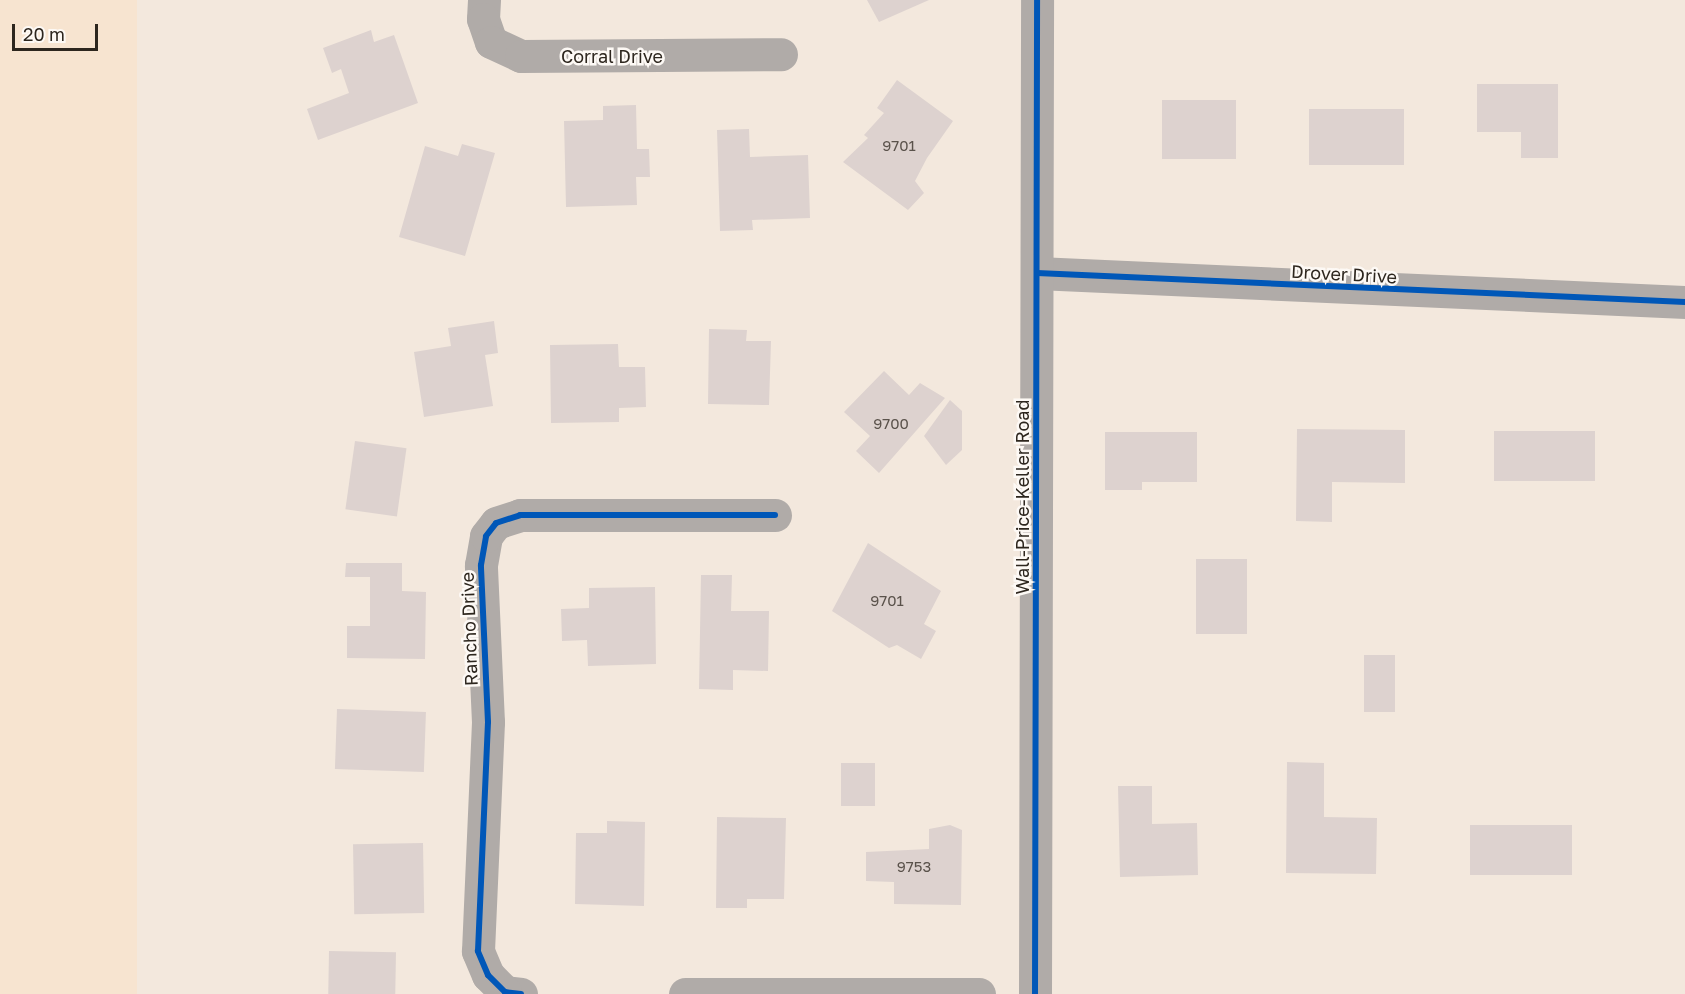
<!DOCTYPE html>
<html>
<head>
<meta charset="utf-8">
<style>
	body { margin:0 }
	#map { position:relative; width:1685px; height:994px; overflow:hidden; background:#f3e8dd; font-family:"Golos Text",sans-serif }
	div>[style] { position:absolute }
	.built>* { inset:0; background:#f7e4d0; transform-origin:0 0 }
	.building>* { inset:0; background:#ddd2cf; transform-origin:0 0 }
	.minor>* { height:33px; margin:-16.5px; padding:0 16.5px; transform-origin:16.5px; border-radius:16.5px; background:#b0aba8 }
	.cycleway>* { height:6px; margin:-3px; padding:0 3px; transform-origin:3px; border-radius:3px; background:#0057b8 }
	span { translate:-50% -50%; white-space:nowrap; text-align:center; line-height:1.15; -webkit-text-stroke:5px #fdf9f5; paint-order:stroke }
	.number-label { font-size:15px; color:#5a524b }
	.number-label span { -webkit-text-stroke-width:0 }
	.street-label { font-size:18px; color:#2d261e }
	.scale { position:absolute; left:12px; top:24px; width:86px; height:27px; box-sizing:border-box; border:3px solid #2d261e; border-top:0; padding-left:8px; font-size:18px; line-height:21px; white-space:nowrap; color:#2d261e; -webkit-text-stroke:4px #fdf9f5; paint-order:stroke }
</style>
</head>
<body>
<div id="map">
	<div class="built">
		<i style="left:0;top:0;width:137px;height:994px"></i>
	</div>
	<div class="building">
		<i style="clip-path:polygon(867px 0,929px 0,879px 22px)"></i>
		<i style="clip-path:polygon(371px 30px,374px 42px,394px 35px,418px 103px,318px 140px,307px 109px,349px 93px,341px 69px,332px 73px,323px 48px)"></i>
		<i style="clip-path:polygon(897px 80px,953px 121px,927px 158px,915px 181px,924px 193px,908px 210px,843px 162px,868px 138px,864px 135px,884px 113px,877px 108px)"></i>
		<i style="clip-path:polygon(1477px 84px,1558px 84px,1558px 158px,1521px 158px,1521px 132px,1477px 132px)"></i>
		<i style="left:1162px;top:100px;width:74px;height:59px"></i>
		<i style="clip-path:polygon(636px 105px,637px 149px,649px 149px,650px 177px,636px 177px,637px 205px,566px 207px,564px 121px,603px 120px,603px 106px)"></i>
		<i style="left:1309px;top:109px;width:95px;height:56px"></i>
		<i style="clip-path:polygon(749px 129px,750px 157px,808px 155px,810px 218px,752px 220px,753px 230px,720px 231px,717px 130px)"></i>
		<i style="clip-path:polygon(462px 144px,495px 153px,465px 256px,399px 237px,425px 146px,458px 156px)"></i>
		<i style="clip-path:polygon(494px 321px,498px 353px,485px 355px,493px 406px,424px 417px,414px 352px,451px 346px,448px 328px)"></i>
		<i style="clip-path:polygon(709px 329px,747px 330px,746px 341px,771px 341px,769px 405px,708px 404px)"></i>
		<i style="clip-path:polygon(618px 344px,619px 367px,645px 367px,646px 407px,619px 408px,619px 422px,551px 423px,550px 345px)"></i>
		<i style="clip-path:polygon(884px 371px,909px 395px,920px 383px,945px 398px,879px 473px,856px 451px,870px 436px,844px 412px)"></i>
		<i style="clip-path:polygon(950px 400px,962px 411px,962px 450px,946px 465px,924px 436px)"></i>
		<i style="clip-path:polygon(1297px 429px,1405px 430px,1405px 483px,1332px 482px,1332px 522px,1296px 521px)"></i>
		<i style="left:1494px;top:431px;width:101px;height:50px"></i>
		<i style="clip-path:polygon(1105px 432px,1197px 432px,1197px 482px,1142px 482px,1142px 490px,1105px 490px)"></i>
		<i style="left:355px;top:441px;width:52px;height:69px;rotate:8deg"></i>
		<i style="clip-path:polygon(868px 543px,941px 591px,924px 624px,936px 631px,921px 659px,897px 645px,889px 648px,832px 611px)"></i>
		<i style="left:1196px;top:559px;width:51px;height:75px"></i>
		<i style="clip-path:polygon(346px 563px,402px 563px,402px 591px,426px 592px,425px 659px,347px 658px,347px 626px,370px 626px,370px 577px,345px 577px)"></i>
		<i style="clip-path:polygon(701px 575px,732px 575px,731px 611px,769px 611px,768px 671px,733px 670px,733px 690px,699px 689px)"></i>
		<i style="clip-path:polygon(655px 587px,656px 664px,588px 666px,587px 640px,562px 641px,561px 609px,589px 608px,589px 588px)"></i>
		<i style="left:1364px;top:655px;width:31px;height:57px"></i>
		<i style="left:337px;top:709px;width:89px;height:60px;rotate:2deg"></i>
		<i style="clip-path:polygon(1287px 762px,1324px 763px,1324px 817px,1377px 818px,1376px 874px,1286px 873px)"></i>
		<i style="left:841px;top:763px;width:34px;height:43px"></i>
		<i style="clip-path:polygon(1118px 786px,1152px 786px,1152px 824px,1197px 823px,1198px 875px,1120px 877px)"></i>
		<i style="clip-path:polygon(717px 817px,786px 818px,784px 899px,747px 899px,747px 908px,716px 908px)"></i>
		<i style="clip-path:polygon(607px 821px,645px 822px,644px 906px,575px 904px,576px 833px,607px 833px)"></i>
		<i style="clip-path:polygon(950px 825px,962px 830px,961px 905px,894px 904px,894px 882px,866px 881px,866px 852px,929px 849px,929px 829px)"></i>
		<i style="left:1470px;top:825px;width:102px;height:50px"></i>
		<i style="left:423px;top:843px;width:70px;height:70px;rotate:89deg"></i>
		<i style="left:329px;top:951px;width:67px;height:43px;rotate:1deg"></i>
	</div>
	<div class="minor">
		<i style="left:484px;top:0;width:19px;rotate:93deg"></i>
		<i style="left:483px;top:19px;width:24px;rotate:71deg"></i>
		<i style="left:491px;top:42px;width:33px;rotate:25deg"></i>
		<i style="left:521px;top:56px;width:260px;rotate:-0.4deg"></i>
		<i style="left:1037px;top:273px;width:649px;rotate:2.56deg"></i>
		<i style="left:521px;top:994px;width:16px;rotate:-173deg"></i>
		<i style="left:505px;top:992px;width:24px;rotate:-135deg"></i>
		<i style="left:488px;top:975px;width:26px;rotate:-113deg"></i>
		<i style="left:478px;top:951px;width:229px;rotate:-87.5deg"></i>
		<i style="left:488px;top:722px;width:157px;rotate:-92.6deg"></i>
		<i style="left:481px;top:565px;width:29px;rotate:-80deg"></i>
		<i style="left:486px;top:536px;width:16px;rotate:-52deg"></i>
		<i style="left:496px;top:523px;width:25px;rotate:-18deg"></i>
		<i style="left:520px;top:515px;width:255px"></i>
		<i style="left:685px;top:994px;width:294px"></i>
		<i style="left:1035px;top:994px;width:994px;rotate:-89.88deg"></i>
	</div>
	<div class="cycleway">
		<i style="left:1037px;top:273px;width:649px;rotate:2.56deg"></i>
		<i style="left:521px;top:994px;width:16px;rotate:-173deg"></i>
		<i style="left:505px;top:992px;width:24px;rotate:-135deg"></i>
		<i style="left:488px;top:975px;width:26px;rotate:-113deg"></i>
		<i style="left:478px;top:951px;width:229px;rotate:-87.5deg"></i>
		<i style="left:488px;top:722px;width:157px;rotate:-92.6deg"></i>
		<i style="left:481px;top:565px;width:29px;rotate:-80deg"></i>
		<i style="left:486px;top:536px;width:16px;rotate:-52deg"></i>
		<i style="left:496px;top:523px;width:25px;rotate:-18deg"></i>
		<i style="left:520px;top:515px;width:255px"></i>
		<i style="left:1035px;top:994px;width:994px;rotate:-89.88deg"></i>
	</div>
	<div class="number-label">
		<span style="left:899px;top:146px">9701</span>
		<span style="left:891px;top:424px">9700</span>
		<span style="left:887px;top:601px">9701</span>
		<span style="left:914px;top:867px">9753</span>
	</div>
	<div class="street-label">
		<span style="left:612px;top:56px">Corral Drive</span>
		<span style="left:1344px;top:274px;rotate:3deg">Drover Drive</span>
		<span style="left:1022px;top:497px;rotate:-90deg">Wall-Price-Keller Road</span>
		<span style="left:469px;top:629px;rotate:-92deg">Rancho Drive</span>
	</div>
	<div class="scale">20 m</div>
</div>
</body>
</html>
